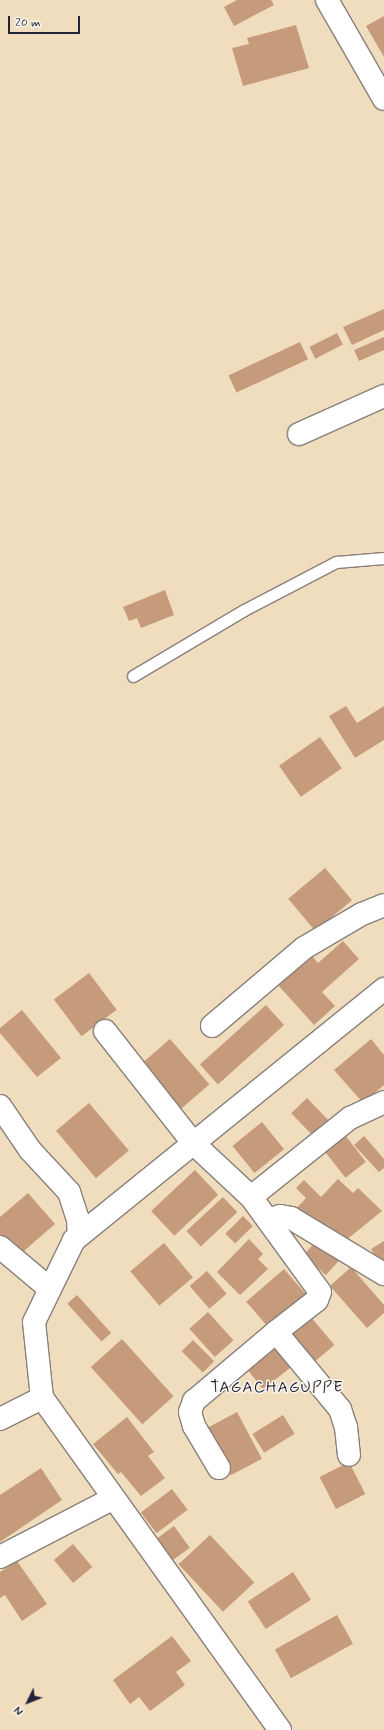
<!DOCTYPE html>
<html>
<head>
<meta charset="utf-8">
<style>
	body { margin:0 }
	#map { position:relative; width:384px; height:1730px; overflow:hidden; background:#f0ddbd; font-family:Mynerve,sans-serif }
	div>[style] { position:absolute }
	.building>* { inset:0; background:#c69b7c; transform-origin:0 0 }
	.roads { filter:drop-shadow(1px 0 #89807c) drop-shadow(-1px 0 #89807c) drop-shadow(0 1px #89807c) drop-shadow(0 -1px #89807c) }
	.service>* { height:11px; margin:-5.5px; padding:0 5.5px; transform-origin:5.5px; border-radius:5.5px; background:#fff }
	.minor>* { height:22px; margin:-11px; padding:0 11px; transform-origin:11px; border-radius:11px; background:#fff }
	.secondary>* { height:22px; margin:-11px; padding:0 11px; transform-origin:11px; border-radius:11px; background:#fff }
	span { translate:-50% -50%; white-space:nowrap; text-align:center; line-height:1.15; -webkit-text-stroke:3px #fbf7ec; paint-order:stroke }
	.quarter-label { font-size:16px; color:#22223b; letter-spacing:1px }
	.north { position:absolute; left:8px; top:1682px; width:40px; height:40px; -webkit-text-stroke:3px #fbf7ec; paint-order:stroke; rotate:227deg; font-size:11px; font-weight:700; line-height:16px; text-align:center; color:#22223b }
	.north::after { content:''; display:block; margin:auto; width:14px; height:18px; background:#22223b; clip-path:polygon(50% 0,100% 100%,50% 72%,0 100%) }
	.scale { position:absolute; left:8px; top:16px; width:72px; height:18px; box-sizing:border-box; border:2px solid #22223b; border-top:0; padding-left:5px; font-size:12px; line-height:14px; white-space:nowrap; color:#22223b; -webkit-text-stroke:3px #fbf7ec; paint-order:stroke }
</style>
</head>
<body>
<div id="map">
	<div class="building">
		<i style="clip-path:polygon(237px 0,271px 0,274px 5px,234px 26px,224px 7px)"></i>
		<i style="clip-path:polygon(384px 16px,384px 57px,366px 26px)"></i>
		<i style="clip-path:polygon(296px 25px,309px 68px,243px 86px,232px 48px,249px 44px,247px 38px)"></i>
		<i style="clip-path:polygon(384px 309px,384px 330px,352px 345px,343px 327px)"></i>
		<i style="left:337px;top:333px;width:13px;height:31px;rotate:63deg"></i>
		<i style="clip-path:polygon(384px 337px,384px 350px,359px 361px,354px 350px)"></i>
		<i style="left:300px;top:342px;width:19px;height:79px;rotate:65deg"></i>
		<i style="clip-path:polygon(165px 590px,174px 615px,141px 628px,137px 618px,129px 621px,123px 607px)"></i>
		<i style="clip-path:polygon(346px 706px,357px 723px,384px 706px,384px 740px,355px 758px,329px 716px)"></i>
		<i style="left:320px;top:737px;width:38px;height:50px;rotate:55deg"></i>
		<i style="left:325px;top:868px;width:42px;height:48px;rotate:50deg"></i>
		<i style="clip-path:polygon(343px 941px,359px 959px,322px 992px,335px 1006px,314px 1025px,278px 985px,311px 955px,318px 963px)"></i>
		<i style="left:89px;top:973px;width:46px;height:44px;rotate:53deg"></i>
		<i style="left:266px;top:1005px;width:27px;height:89px;rotate:48deg"></i>
		<i style="clip-path:polygon(22px 1010px,61px 1058px,37px 1077px,0 1033px,0 1028px)"></i>
		<i style="left:170px;top:1039px;width:60px;height:44px;rotate:49deg"></i>
		<i style="clip-path:polygon(371px 1039px,384px 1055px,384px 1085px,363px 1103px,334px 1070px)"></i>
		<i style="left:307px;top:1098px;width:35px;height:22px;rotate:46deg"></i>
		<i style="left:89px;top:1103px;width:62px;height:43px;rotate:50deg"></i>
		<i style="left:262px;top:1122px;width:35px;height:38px;rotate:51deg"></i>
		<i style="left:345px;top:1135px;width:34px;height:26px;rotate:52deg"></i>
		<i style="clip-path:polygon(364px 1136px,384px 1159px,384px 1168px,379px 1172px,354px 1145px)"></i>
		<i style="left:195px;top:1170px;width:34px;height:60px;rotate:47deg"></i>
		<i style="clip-path:polygon(338px 1179px,353px 1193px,358px 1188px,382px 1211px,345px 1241px,295px 1210px,306px 1198px,296px 1188px,304px 1180px,321px 1197px)"></i>
		<i style="clip-path:polygon(28px 1193px,55px 1224px,17px 1257px,0 1237px,0 1217px)"></i>
		<i style="left:223px;top:1197px;width:21px;height:50px;rotate:47deg"></i>
		<i style="left:243px;top:1216px;width:14px;height:25px;rotate:45deg"></i>
		<i style="left:319px;top:1238px;width:30px;height:23px;rotate:42deg"></i>
		<i style="clip-path:polygon(249px 1239px,263px 1254px,258px 1259px,268px 1269px,240px 1295px,217px 1272px)"></i>
		<i style="clip-path:polygon(384px 1241px,384px 1263px,381px 1265px,371px 1249px)"></i>
		<i style="left:164px;top:1243px;width:45px;height:44px;rotate:50deg"></i>
		<i style="clip-path:polygon(351px 1267px,384px 1305px,384px 1313px,367px 1328px,330px 1286px)"></i>
		<i style="left:284px;top:1269px;width:35px;height:50px;rotate:49deg"></i>
		<i style="left:207px;top:1271px;width:30px;height:23px;rotate:49deg"></i>
		<i style="left:77px;top:1295px;width:51px;height:13px;rotate:48deg"></i>
		<i style="left:208px;top:1312px;width:38px;height:25px;rotate:48deg"></i>
		<i style="left:310px;top:1316px;width:38px;height:28px;rotate:50deg"></i>
		<i style="left:122px;top:1339px;width:77px;height:42px;rotate:48deg"></i>
		<i style="left:193px;top:1340px;width:30px;height:16px;rotate:45deg"></i>
		<i style="left:274px;top:1345px;width:28px;height:36px;rotate:52deg"></i>
		<i style="left:237px;top:1412px;width:53px;height:35px;rotate:62deg"></i>
		<i style="left:283px;top:1415px;width:22px;height:36px;rotate:58deg"></i>
		<i style="clip-path:polygon(127px 1417px,154px 1452px,148px 1456px,165px 1478px,141px 1496px,121px 1472px,118px 1474px,93px 1444px)"></i>
		<i style="left:349px;top:1462px;width:36px;height:33px;rotate:63deg"></i>
		<i style="clip-path:polygon(41px 1468px,62px 1500px,0 1542px,0 1495px)"></i>
		<i style="left:172px;top:1489px;width:26px;height:39px;rotate:53deg"></i>
		<i style="left:174px;top:1526px;width:27px;height:25px;rotate:54deg"></i>
		<i style="left:210px;top:1535px;width:65px;height:43px;rotate:47deg"></i>
		<i style="left:73px;top:1544px;width:30px;height:25px;rotate:50deg"></i>
		<i style="clip-path:polygon(17px 1561px,47px 1604px,22px 1621px,5px 1595px,0 1598px,0 1572px)"></i>
		<i style="left:293px;top:1572px;width:33px;height:54px;rotate:57deg"></i>
		<i style="left:337px;top:1615px;width:33px;height:71px;rotate:61deg"></i>
		<i style="clip-path:polygon(172px 1636px,191px 1661px,176px 1672px,185px 1685px,150px 1711px,139px 1697px,130px 1704px,113px 1680px)"></i>
	</div>
	<div class="roads">
		<div class="service">
			<i style="left:133px;top:676px;width:129px;rotate:-30.7deg"></i>
			<i style="left:244px;top:610px;width:104px;rotate:-27.6deg"></i>
			<i style="left:336px;top:562px;width:48px;rotate:-4.8deg"></i>
		</div>
		<div class="minor">
			<i style="left:299px;top:434px;width:93px;rotate:-24.1deg"></i>
			<i style="left:212px;top:1026px;width:121px;rotate:-40.3deg"></i>
			<i style="left:304px;top:948px;width:67px;rotate:-30.4deg"></i>
			<i style="left:362px;top:914px;width:24px;rotate:-22deg"></i>
			<i style="left:105px;top:1031px;width:142px;rotate:51.8deg"></i>
			<i style="left:193px;top:1143px;width:79px;rotate:43deg"></i>
			<i style="left:251px;top:1197px;width:127px;rotate:-38.6deg"></i>
			<i style="left:350px;top:1118px;width:38px;rotate:-25deg"></i>
			<i style="left:0;top:1106px;width:53px;rotate:55.7deg"></i>
			<i style="left:30px;top:1150px;width:57px;rotate:47.1deg"></i>
			<i style="left:69px;top:1192px;width:28px;rotate:72deg"></i>
			<i style="left:78px;top:1219px;width:17px;rotate:87deg"></i>
			<i style="left:251px;top:1197px;width:117px;rotate:54deg"></i>
			<i style="left:320px;top:1292px;width:9px;rotate:111deg"></i>
			<i style="left:317px;top:1300px;width:52px;rotate:142deg"></i>
			<i style="left:276px;top:1332px;width:100px;rotate:50.3deg"></i>
			<i style="left:340px;top:1409px;width:19px;rotate:72deg"></i>
			<i style="left:346px;top:1427px;width:28px;rotate:84deg"></i>
			<i style="left:268px;top:1220px;width:13px;rotate:-18deg"></i>
			<i style="left:280px;top:1216px;width:11px;rotate:10deg"></i>
			<i style="left:291px;top:1218px;width:109px;rotate:31.1deg"></i>
			<i style="left:0;top:1247px;width:65px;rotate:40deg"></i>
			<i style="left:0;top:1419px;width:47px;rotate:-26.6deg"></i>
			<i style="left:219px;top:1468px;width:49px;rotate:-120.8deg"></i>
			<i style="left:194px;top:1426px;width:15px;rotate:-106deg"></i>
			<i style="left:190px;top:1412px;width:12px;rotate:-70deg"></i>
			<i style="left:194px;top:1401px;width:107px;rotate:-40.1deg"></i>
			<i style="left:0;top:1557px;width:126px;rotate:-27.4deg"></i>
		</div>
		<div class="secondary">
			<i style="left:327px;top:0;width:114px;rotate:60.1deg"></i>
			<i style="left:280px;top:1730px;width:408px;rotate:-125.6deg"></i>
			<i style="left:42px;top:1398px;width:76px;rotate:-96deg"></i>
			<i style="left:34px;top:1322px;width:91px;rotate:-64deg"></i>
			<i style="left:74px;top:1240px;width:399px;rotate:-39deg"></i>
		</div>
	</div>
	<div class="quarter-label">
		<span style="left:277px;top:1388px">TAGACHAGUPPE</span>
	</div>
	<div class="north">N</div>
	<div class="scale">20 m</div>
</div>
</body>
</html>
